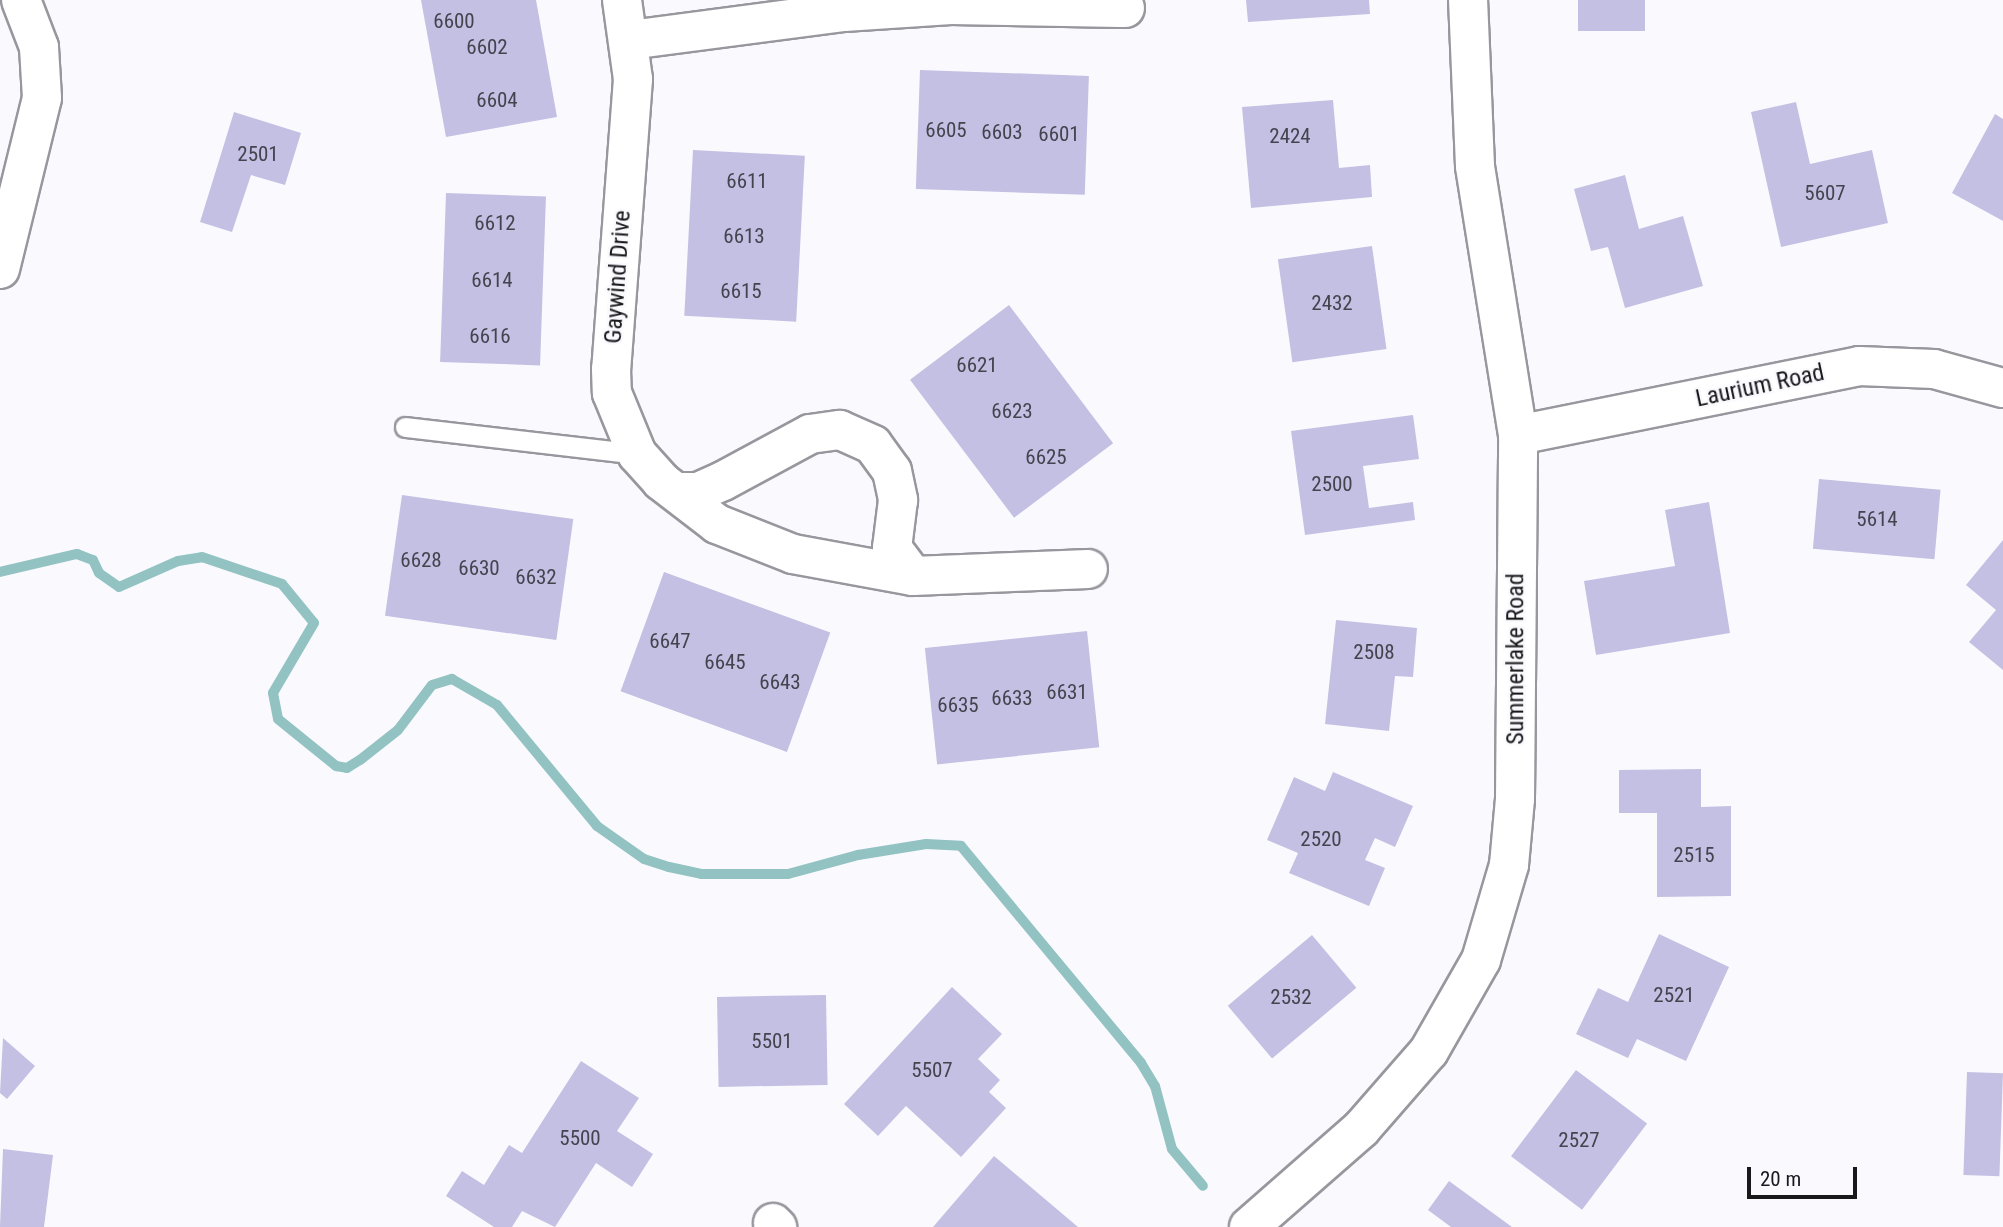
<!DOCTYPE html>
<html>
<head>
<meta charset="utf-8">
<style>
	body { margin:0 }
	#map { position:relative; width:2003px; height:1227px; overflow:hidden; background:#fafafe; font-family:"Roboto Condensed",sans-serif }
	div>[style] { position:absolute }
	.stream>* { height:10px; margin:-5px; padding:0 5px; transform-origin:5px; border-radius:5px; background:#93c2c3 }
	.building>* { inset:0; background:#c3c0e3; transform-origin:0 0 }
	.roads { filter:drop-shadow(2px 0 #98979e) drop-shadow(-2px 0 #98979e) drop-shadow(0 2px #98979e) drop-shadow(0 -2px #98979e) }
	.lane>* { height:19px; margin:-9.5px; padding:0 9.5px; transform-origin:9.5px; border-radius:9.5px; background:#fff }
	.street>* { height:38px; margin:-19px; padding:0 19px; transform-origin:19px; border-radius:19px; background:#fff }
	span { translate:-50% -50%; white-space:nowrap; text-align:center; line-height:1.15; -webkit-text-stroke:5px #fafafe; paint-order:stroke }
	.number-label { font-size:21px; color:#44434e }
	.number-label span { -webkit-text-stroke-width:0 }
	.street-label { font-size:24px; color:#19191c }
	.scale { position:absolute; left:1747px; top:1167px; width:110px; height:32px; box-sizing:border-box; border:4px solid #19191c; border-top:0; padding-left:9px; font-size:21px; line-height:24px; white-space:nowrap; color:#19191c; -webkit-text-stroke:5px #fafafe; paint-order:stroke }
</style>
</head>
<body>
<div id="map">
	<div class="stream">
		<i style="left:0;top:572px;width:79px;rotate:-13.2deg"></i>
		<i style="left:77px;top:554px;width:17px;rotate:21deg"></i>
		<i style="left:93px;top:560px;width:14px;rotate:65deg"></i>
		<i style="left:99px;top:573px;width:24px;rotate:35deg"></i>
		<i style="left:119px;top:587px;width:64px;rotate:-23.8deg"></i>
		<i style="left:178px;top:561px;width:24px;rotate:-9deg"></i>
		<i style="left:202px;top:557px;width:84px;rotate:18.6deg"></i>
		<i style="left:282px;top:584px;width:50px;rotate:50.6deg"></i>
		<i style="left:314px;top:623px;width:81px;rotate:120.4deg"></i>
		<i style="left:273px;top:693px;width:26px;rotate:79deg"></i>
		<i style="left:278px;top:719px;width:75px;rotate:39deg"></i>
		<i style="left:336px;top:766px;width:11px;rotate:10deg"></i>
		<i style="left:347px;top:768px;width:15px;rotate:-32deg"></i>
		<i style="left:360px;top:760px;width:48px;rotate:-38.3deg"></i>
		<i style="left:398px;top:730px;width:56px;rotate:-52.9deg"></i>
		<i style="left:432px;top:685px;width:21px;rotate:-17deg"></i>
		<i style="left:452px;top:679px;width:52px;rotate:30deg"></i>
		<i style="left:497px;top:705px;width:157px;rotate:50.4deg"></i>
		<i style="left:597px;top:826px;width:57px;rotate:35.1deg"></i>
		<i style="left:644px;top:859px;width:26px;rotate:18deg"></i>
		<i style="left:669px;top:867px;width:33px;rotate:12deg"></i>
		<i style="left:701px;top:874px;width:87px"></i>
		<i style="left:788px;top:874px;width:73px;rotate:-15.2deg"></i>
		<i style="left:858px;top:855px;width:69px;rotate:-9.2deg"></i>
		<i style="left:926px;top:844px;width:35px;rotate:3deg"></i>
		<i style="left:961px;top:846px;width:282px;rotate:50.3deg"></i>
		<i style="left:1141px;top:1063px;width:27px;rotate:59deg"></i>
		<i style="left:1155px;top:1086px;width:65px;rotate:74.9deg"></i>
		<i style="left:1172px;top:1149px;width:48px;rotate:50deg"></i>
	</div>
	<div class="building">
		<i style="clip-path:polygon(421px 0,536px 0,557px 117px,446px 137px)"></i>
		<i style="clip-path:polygon(1246px 0,1369px 0,1370px 14px,1248px 22px)"></i>
		<i style="left:1578px;top:0;width:67px;height:31px"></i>
		<i style="left:920px;top:70px;width:169px;height:119px;rotate:2deg"></i>
		<i style="clip-path:polygon(1333px 100px,1339px 168px,1370px 165px,1372px 197px,1251px 208px,1242px 107px)"></i>
		<i style="clip-path:polygon(1796px 102px,1810px 164px,1872px 150px,1888px 223px,1781px 247px,1751px 112px)"></i>
		<i style="clip-path:polygon(234px 112px,301px 133px,285px 185px,251px 175px,232px 232px,200px 222px)"></i>
		<i style="clip-path:polygon(1995px 114px,2003px 119px,2003px 221px,1952px 193px)"></i>
		<i style="left:693px;top:150px;width:112px;height:166px;rotate:3deg"></i>
		<i style="clip-path:polygon(1625px 175px,1639px 229px,1683px 216px,1703px 286px,1625px 308px,1608px 247px,1591px 251px,1574px 189px)"></i>
		<i style="left:446px;top:193px;width:100px;height:169px;rotate:2deg"></i>
		<i style="left:1372px;top:246px;width:104px;height:95px;rotate:82deg"></i>
		<i style="left:1009px;top:305px;width:173px;height:124px;rotate:53deg"></i>
		<i style="clip-path:polygon(1413px 415px,1419px 459px,1363px 466px,1369px 508px,1413px 502px,1415px 520px,1305px 535px,1291px 431px)"></i>
		<i style="left:1819px;top:479px;width:122px;height:70px;rotate:5deg"></i>
		<i style="left:402px;top:495px;width:173px;height:122px;rotate:8deg"></i>
		<i style="clip-path:polygon(1709px 502px,1730px 633px,1596px 655px,1584px 581px,1675px 566px,1665px 510px)"></i>
		<i style="clip-path:polygon(2003px 540px,2003px 670px,1969px 642px,1996px 610px,1966px 585px)"></i>
		<i style="left:664px;top:572px;width:177px;height:127px;rotate:20deg"></i>
		<i style="clip-path:polygon(1336px 620px,1417px 628px,1413px 677px,1395px 676px,1389px 731px,1325px 724px)"></i>
		<i style="left:1087px;top:631px;width:117px;height:163px;rotate:84deg"></i>
		<i style="clip-path:polygon(1701px 769px,1701px 807px,1731px 806px,1731px 896px,1657px 897px,1657px 813px,1619px 813px,1619px 770px)"></i>
		<i style="clip-path:polygon(1333px 772px,1413px 806px,1395px 847px,1375px 838px,1365px 860px,1385px 868px,1369px 906px,1289px 873px,1298px 853px,1267px 840px,1294px 777px,1325px 791px)"></i>
		<i style="clip-path:polygon(1659px 934px,1729px 967px,1686px 1061px,1637px 1039px,1628px 1058px,1576px 1034px,1598px 988px,1628px 1002px)"></i>
		<i style="left:1312px;top:935px;width:69px;height:110px;rotate:50deg"></i>
		<i style="clip-path:polygon(952px 987px,1002px 1034px,978px 1059px,1000px 1080px,989px 1092px,1006px 1108px,961px 1157px,906px 1106px,878px 1136px,844px 1104px)"></i>
		<i style="left:826px;top:995px;width:90px;height:109px;rotate:89deg"></i>
		<i style="clip-path:polygon(3px 1038px,35px 1066px,7px 1099px,0 1093px)"></i>
		<i style="clip-path:polygon(581px 1061px,639px 1098px,617px 1131px,653px 1154px,632px 1187px,596px 1163px,555px 1227px,522px 1211px,512px 1227px,494px 1227px,446px 1196px,462px 1171px,484px 1185px,509px 1145px,522px 1153px)"></i>
		<i style="left:1576px;top:1070px;width:89px;height:108px;rotate:37deg"></i>
		<i style="left:1967px;top:1072px;width:36px;height:103px;rotate:2deg"></i>
		<i style="clip-path:polygon(3px 1149px,53px 1155px,44px 1227px,0 1227px)"></i>
		<i style="clip-path:polygon(994px 1156px,1078px 1227px,933px 1227px)"></i>
		<i style="clip-path:polygon(1449px 1181px,1512px 1227px,1451px 1227px,1428px 1210px)"></i>
	</div>
	<div class="roads">
		<div class="lane">
			<i style="left:405px;top:427px;width:234px;rotate:6.6deg"></i>
		</div>
		<div class="street">
			<i style="left:622px;top:0;width:80px;rotate:82.1deg"></i>
			<i style="left:633px;top:79px;width:291px;rotate:94.3deg"></i>
			<i style="left:611px;top:369px;width:24px;rotate:88deg"></i>
			<i style="left:612px;top:393px;width:66px;rotate:67.7deg"></i>
			<i style="left:637px;top:454px;width:36px;rotate:48deg"></i>
			<i style="left:661px;top:481px;width:71px;rotate:37.5deg"></i>
			<i style="left:717px;top:524px;width:82px;rotate:21.5deg"></i>
			<i style="left:793px;top:554px;width:122px;rotate:10.4deg"></i>
			<i style="left:913px;top:576px;width:175px;rotate:-2.3deg"></i>
			<i style="left:630px;top:40px;width:216px;rotate:-7.5deg"></i>
			<i style="left:844px;top:12px;width:107px;rotate:-3.7deg"></i>
			<i style="left:951px;top:5px;width:174px;rotate:1deg"></i>
			<i style="left:0;top:269px;width:176px;rotate:-76.2deg"></i>
			<i style="left:42px;top:98px;width:51px;rotate:-93.4deg"></i>
			<i style="left:39px;top:47px;width:50px;rotate:-111deg"></i>
			<i style="left:1518px;top:435px;width:348px;rotate:-11.4deg"></i>
			<i style="left:1859px;top:366px;width:75px;rotate:2.3deg"></i>
			<i style="left:1934px;top:369px;width:72px;rotate:15.4deg"></i>
			<i style="left:677px;top:492px;width:21px"></i>
			<i style="left:698px;top:492px;width:27px;rotate:-24deg"></i>
			<i style="left:723px;top:481px;width:99px;rotate:-28.4deg"></i>
			<i style="left:810px;top:434px;width:30px;rotate:-8deg"></i>
			<i style="left:840px;top:430px;width:36px;rotate:24deg"></i>
			<i style="left:873px;top:445px;width:32px;rotate:54deg"></i>
			<i style="left:892px;top:471px;width:30px;rotate:78deg"></i>
			<i style="left:898px;top:500px;width:48px;rotate:97.1deg"></i>
			<i style="left:892px;top:548px;width:35px;rotate:53deg"></i>
			<i style="left:773px;top:1223px;width:6px;rotate:45deg"></i>
			<i style="left:1249px;top:1227px;width:149px;rotate:-41.2deg"></i>
			<i style="left:1361px;top:1129px;width:103px;rotate:-48.9deg"></i>
			<i style="left:1429px;top:1051px;width:105px;rotate:-60.3deg"></i>
			<i style="left:1481px;top:960px;width:99px;rotate:-73.6deg"></i>
			<i style="left:1509px;top:865px;width:66px;rotate:-84.8deg"></i>
			<i style="left:1515px;top:799px;width:364px;rotate:-89.5deg"></i>
			<i style="left:1518px;top:435px;width:272px;rotate:-99.1deg"></i>
			<i style="left:1475px;top:166px;width:166px;rotate:-92.4deg"></i>
		</div>
	</div>
	<div class="number-label">
		<span style="left:454px;top:21px">6600</span>
		<span style="left:487px;top:47px">6602</span>
		<span style="left:497px;top:100px">6604</span>
		<span style="left:946px;top:130px">6605</span>
		<span style="left:1002px;top:132px">6603</span>
		<span style="left:1059px;top:134px">6601</span>
		<span style="left:1290px;top:136px">2424</span>
		<span style="left:258px;top:154px">2501</span>
		<span style="left:747px;top:181px">6611</span>
		<span style="left:1825px;top:193px">5607</span>
		<span style="left:495px;top:223px">6612</span>
		<span style="left:744px;top:236px">6613</span>
		<span style="left:492px;top:280px">6614</span>
		<span style="left:741px;top:291px">6615</span>
		<span style="left:1332px;top:303px">2432</span>
		<span style="left:490px;top:336px">6616</span>
		<span style="left:977px;top:365px">6621</span>
		<span style="left:1012px;top:411px">6623</span>
		<span style="left:1046px;top:457px">6625</span>
		<span style="left:1332px;top:484px">2500</span>
		<span style="left:1877px;top:519px">5614</span>
		<span style="left:421px;top:560px">6628</span>
		<span style="left:479px;top:568px">6630</span>
		<span style="left:536px;top:577px">6632</span>
		<span style="left:670px;top:641px">6647</span>
		<span style="left:1374px;top:652px">2508</span>
		<span style="left:725px;top:662px">6645</span>
		<span style="left:780px;top:682px">6643</span>
		<span style="left:1067px;top:692px">6631</span>
		<span style="left:1012px;top:698px">6633</span>
		<span style="left:958px;top:705px">6635</span>
		<span style="left:1321px;top:839px">2520</span>
		<span style="left:1694px;top:855px">2515</span>
		<span style="left:1674px;top:995px">2521</span>
		<span style="left:1291px;top:997px">2532</span>
		<span style="left:772px;top:1041px">5501</span>
		<span style="left:932px;top:1070px">5507</span>
		<span style="left:580px;top:1138px">5500</span>
		<span style="left:1579px;top:1140px">2527</span>
	</div>
	<div class="street-label">
		<span style="left:618px;top:277px;rotate:-86deg">Gaywind Drive</span>
		<span style="left:1760px;top:386px;rotate:-12deg">Laurium Road</span>
		<span style="left:1516px;top:659px;rotate:-90deg">Summerlake Road</span>
	</div>
	<div class="scale">20 m</div>
</div>
</body>
</html>
